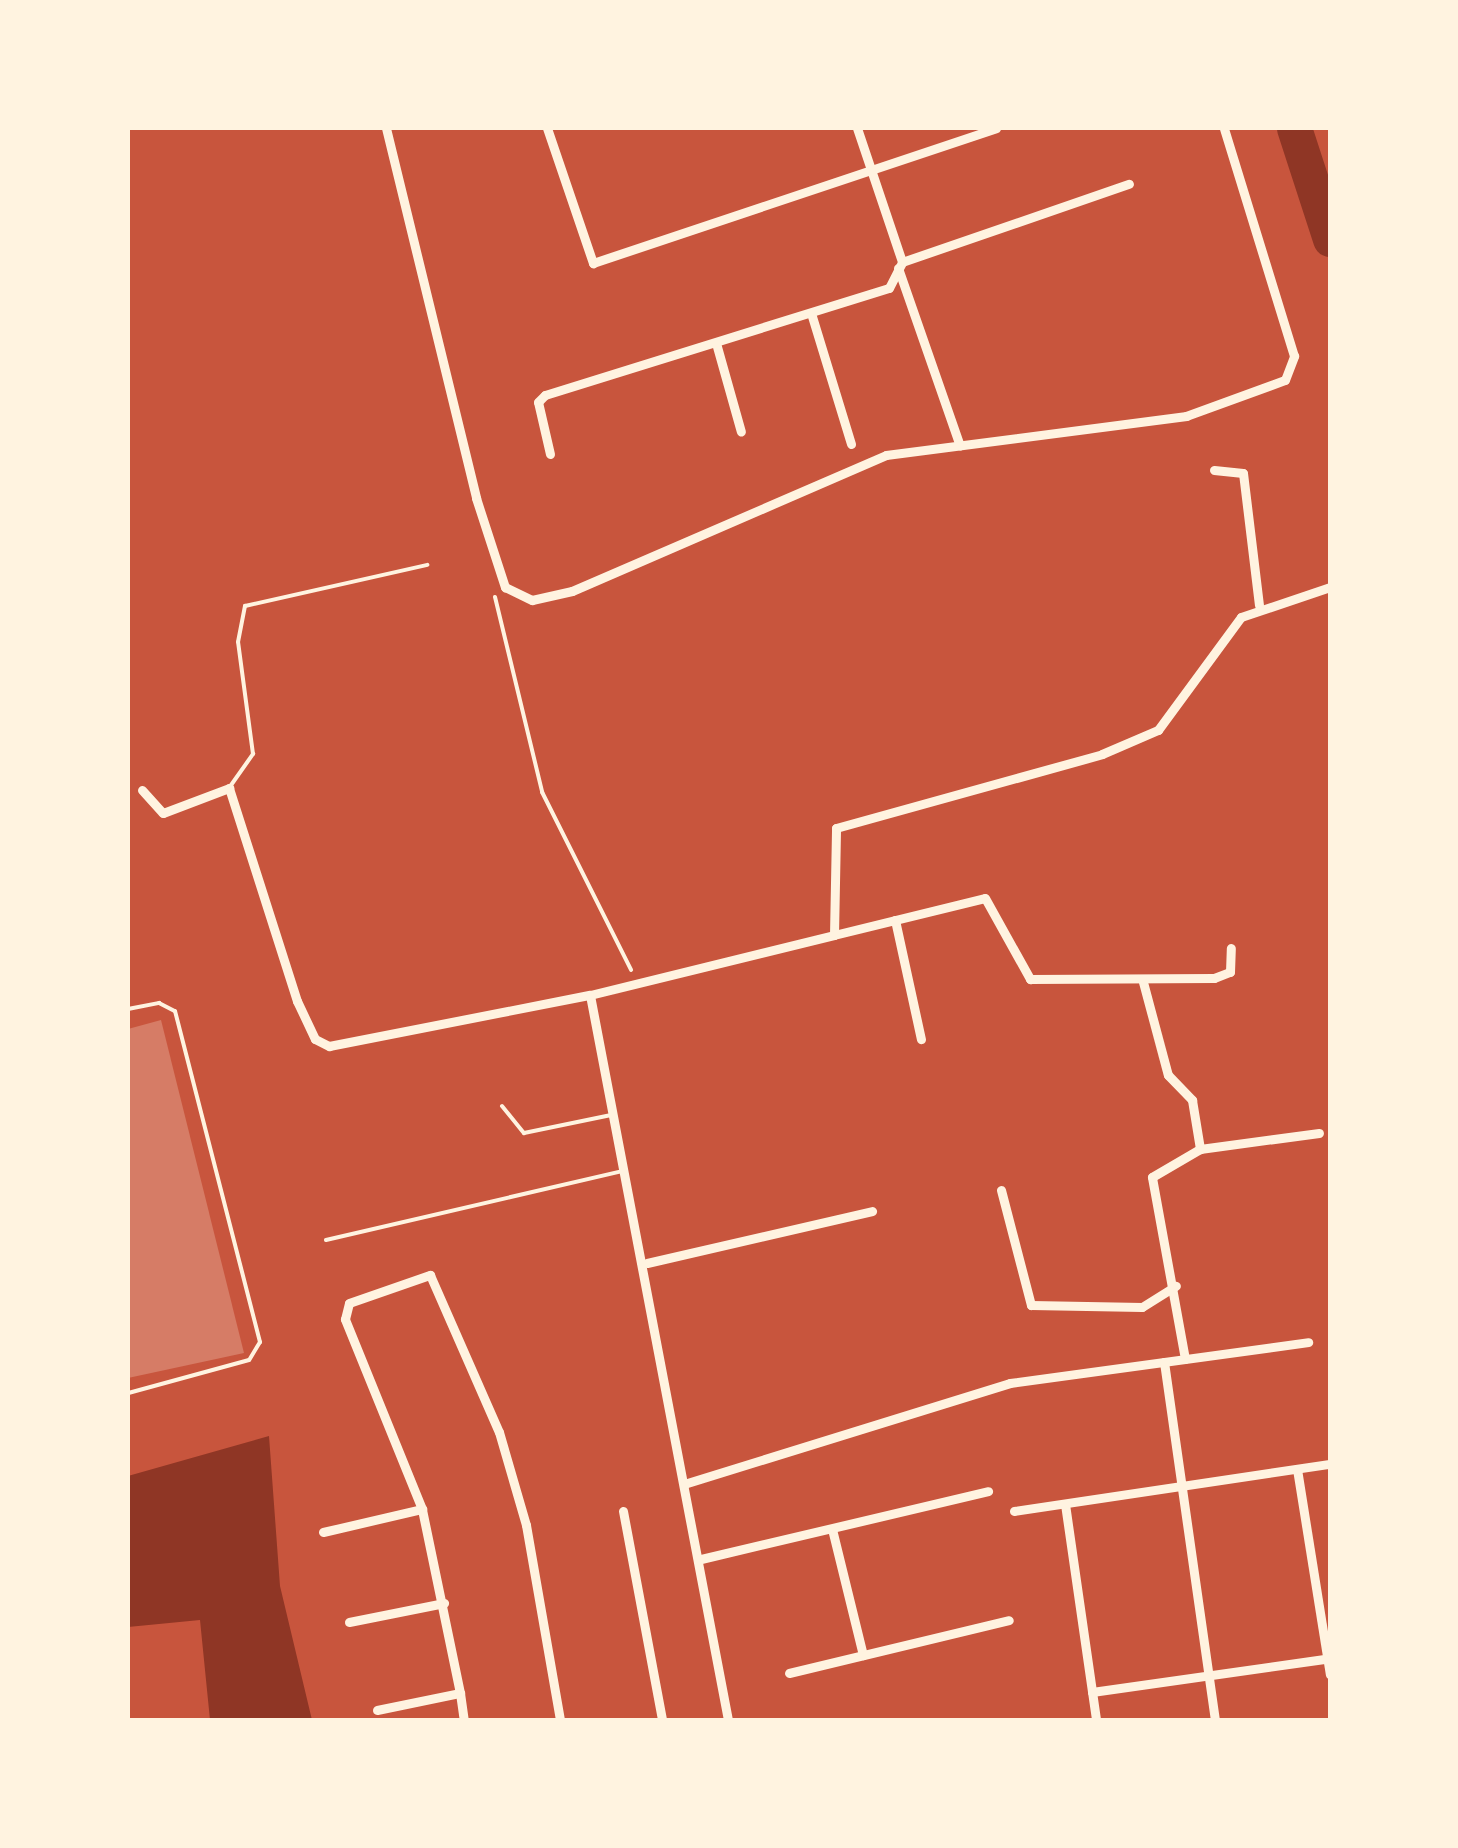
<!DOCTYPE html>
<html>
<head>
<meta charset="utf-8">
<style>
	body { margin:0 }
	#map { position:relative; width:1458px; height:1848px; overflow:hidden; background:#c8553d; font-family:"Crimson Pro",serif }
	div>[style] { position:absolute }
	.water>* { inset:0; background:#8f3625 }
	.river>* { height:35px; margin:-17.5px; padding:0 17.5px; transform-origin:17.5px; border-radius:17.5px; background:#8f3625 }
	.building>* { inset:0; background:#d67c66 }
	.path>* { height:4px; margin:-2px; padding:0 2px; transform-origin:2px; border-radius:2px; background:#fff3e0 }
	.service>* { height:4px; margin:-2px; padding:0 2px; transform-origin:2px; border-radius:2px; background:#fff3e0 }
	.minor>* { height:9px; margin:-4.5px; padding:0 4.5px; transform-origin:4.5px; border-radius:4.5px; background:#fff3e0 }
	span { translate:-50% -50%; white-space:nowrap; text-align:center; line-height:1.15; -webkit-text-stroke:9px #fff3e0; paint-order:stroke }
	.frame { position:absolute; inset:0; border:130px solid #fff3e0; pointer-events:none }
</style>
</head>
<body>
<div id="map">
	<div class="water">
		<i style="clip-path:polygon(269px 1436px,280px 1586px,312px 1720px,210px 1720px,200px 1620px,128px 1627px,128px 1476px)"></i>
	</div>
	<div class="river">
		<i style="left:1294px;top:128px;width:117px;rotate:72deg"></i>
	</div>
	<div class="building">
		<i style="clip-path:polygon(161px 1020px,244px 1353px,128px 1378px,128px 1029px)"></i>
	</div>
	<div class="path">
		<i style="left:495px;top:597px;width:201px;rotate:76.4deg"></i>
		<i style="left:542px;top:792px;width:199px;rotate:63.4deg"></i>
	</div>
	<div class="service">
		<i style="left:229px;top:788px;width:42px;rotate:-54.8deg"></i>
		<i style="left:253px;top:754px;width:113px;rotate:-97.6deg"></i>
		<i style="left:238px;top:642px;width:37px;rotate:-79deg"></i>
		<i style="left:245px;top:606px;width:187px;rotate:-12.7deg"></i>
		<i style="left:128px;top:1009px;width:32px;rotate:-11deg"></i>
		<i style="left:159px;top:1003px;width:18px;rotate:27deg"></i>
		<i style="left:175px;top:1011px;width:342px;rotate:75.6deg"></i>
		<i style="left:260px;top:1342px;width:21px;rotate:121deg"></i>
		<i style="left:249px;top:1360px;width:125px;rotate:164.7deg"></i>
		<i style="left:502px;top:1106px;width:35px;rotate:51deg"></i>
		<i style="left:524px;top:1133px;width:89px;rotate:-11.7deg"></i>
		<i style="left:326px;top:1240px;width:304px;rotate:-13.1deg"></i>
	</div>
	<div class="minor">
		<i style="left:386px;top:128px;width:381px;rotate:76.3deg"></i>
		<i style="left:476px;top:498px;width:94px;rotate:72deg"></i>
		<i style="left:505px;top:587px;width:30px;rotate:26deg"></i>
		<i style="left:532px;top:600px;width:41px;rotate:-12.7deg"></i>
		<i style="left:572px;top:591px;width:342px;rotate:-23.4deg"></i>
		<i style="left:886px;top:455px;width:303px;rotate:-7.4deg"></i>
		<i style="left:1186px;top:416px;width:105px;rotate:-20deg"></i>
		<i style="left:1285px;top:380px;width:26px;rotate:-69deg"></i>
		<i style="left:1294px;top:356px;width:239px;rotate:-107.1deg"></i>
		<i style="left:547px;top:128px;width:143px;rotate:71.2deg"></i>
		<i style="left:593px;top:263px;width:425px;rotate:-18.5deg"></i>
		<i style="left:857px;top:128px;width:141px;rotate:71.4deg"></i>
		<i style="left:898px;top:268px;width:188px;rotate:70.8deg"></i>
		<i style="left:811px;top:313px;width:137px;rotate:73deg"></i>
		<i style="left:716px;top:343px;width:92px;rotate:74.3deg"></i>
		<i style="left:550px;top:454px;width:53px;rotate:-103deg"></i>
		<i style="left:538px;top:402px;width:10px;rotate:-45deg"></i>
		<i style="left:545px;top:395px;width:360px;rotate:-17.3deg"></i>
		<i style="left:889px;top:288px;width:29px;rotate:-63deg"></i>
		<i style="left:902px;top:262px;width:240px;rotate:-19deg"></i>
		<i style="left:1214px;top:470px;width:29px;rotate:6deg"></i>
		<i style="left:1243px;top:473px;width:133px;rotate:83.1deg"></i>
		<i style="left:142px;top:790px;width:31px;rotate:48deg"></i>
		<i style="left:163px;top:813px;width:71px;rotate:-20.7deg"></i>
		<i style="left:229px;top:788px;width:224px;rotate:72.3deg"></i>
		<i style="left:297px;top:1001px;width:42px;rotate:64.7deg"></i>
		<i style="left:315px;top:1039px;width:16px;rotate:27deg"></i>
		<i style="left:329px;top:1046px;width:266px;rotate:-11.1deg"></i>
		<i style="left:895px;top:920px;width:122px;rotate:77.7deg"></i>
		<i style="left:834px;top:935px;width:155px;rotate:-13.8deg"></i>
		<i style="left:985px;top:898px;width:93px;rotate:60.9deg"></i>
		<i style="left:1030px;top:979px;width:184px;rotate:-0.3deg"></i>
		<i style="left:1214px;top:978px;width:17px;rotate:-21deg"></i>
		<i style="left:1230px;top:972px;width:24px;rotate:-88deg"></i>
		<i style="left:1143px;top:982px;width:96px;rotate:75deg"></i>
		<i style="left:1168px;top:1075px;width:35px;rotate:46deg"></i>
		<i style="left:1192px;top:1100px;width:50px;rotate:80.7deg"></i>
		<i style="left:1001px;top:1190px;width:119px;rotate:75.4deg"></i>
		<i style="left:1031px;top:1305px;width:111px;rotate:1deg"></i>
		<i style="left:1142px;top:1307px;width:40px;rotate:-32deg"></i>
		<i style="left:647px;top:1263px;width:231px;rotate:-13deg"></i>
		<i style="left:1185px;top:1359px;width:185px;rotate:-100.3deg"></i>
		<i style="left:1152px;top:1177px;width:56px;rotate:-30.3deg"></i>
		<i style="left:1200px;top:1149px;width:120px;rotate:-7.7deg"></i>
		<i style="left:1164px;top:1362px;width:362px;rotate:81.9deg"></i>
		<i style="left:1297px;top:1469px;width:208px;rotate:80.9deg"></i>
		<i style="left:684px;top:1484px;width:341px;rotate:-17.2deg"></i>
		<i style="left:1010px;top:1383px;width:301px;rotate:-7.8deg"></i>
		<i style="left:1065px;top:1504px;width:218px;rotate:81.8deg"></i>
		<i style="left:623px;top:1511px;width:213px;rotate:79.4deg"></i>
		<i style="left:1014px;top:1511px;width:319px;rotate:-8.5deg"></i>
		<i style="left:832px;top:1529px;width:130px;rotate:76.2deg"></i>
		<i style="left:323px;top:1532px;width:102px;rotate:-13.1deg"></i>
		<i style="left:701px;top:1559px;width:295px;rotate:-13.3deg"></i>
		<i style="left:349px;top:1622px;width:97px;rotate:-11.3deg"></i>
		<i style="left:789px;top:1673px;width:226px;rotate:-13.5deg"></i>
		<i style="left:1092px;top:1692px;width:240px;rotate:-8.1deg"></i>
		<i style="left:460px;top:1693px;width:188px;rotate:-101.7deg"></i>
		<i style="left:422px;top:1509px;width:205px;rotate:-112.1deg"></i>
		<i style="left:345px;top:1319px;width:16px;rotate:-76deg"></i>
		<i style="left:349px;top:1303px;width:86px;rotate:-19.1deg"></i>
		<i style="left:430px;top:1275px;width:171px;rotate:66.3deg"></i>
		<i style="left:499px;top:1432px;width:97px;rotate:73.8deg"></i>
		<i style="left:526px;top:1525px;width:198px;rotate:80.1deg"></i>
		<i style="left:377px;top:1710px;width:85px;rotate:-11.6deg"></i>
		<i style="left:460px;top:1693px;width:27px;rotate:82deg"></i>
		<i style="left:728px;top:1720px;width:738px;rotate:-100.78deg"></i>
		<i style="left:590px;top:995px;width:251px;rotate:-13.8deg"></i>
		<i style="left:834px;top:935px;width:107px;rotate:-88.9deg"></i>
		<i style="left:836px;top:828px;width:276px;rotate:-15.5deg"></i>
		<i style="left:1102px;top:754px;width:61px;rotate:-23.2deg"></i>
		<i style="left:1158px;top:730px;width:140px;rotate:-53.7deg"></i>
		<i style="left:1241px;top:617px;width:94px;rotate:-18.6deg"></i>
	</div>
	<div class="frame"></div>
</div>
</body>
</html>
